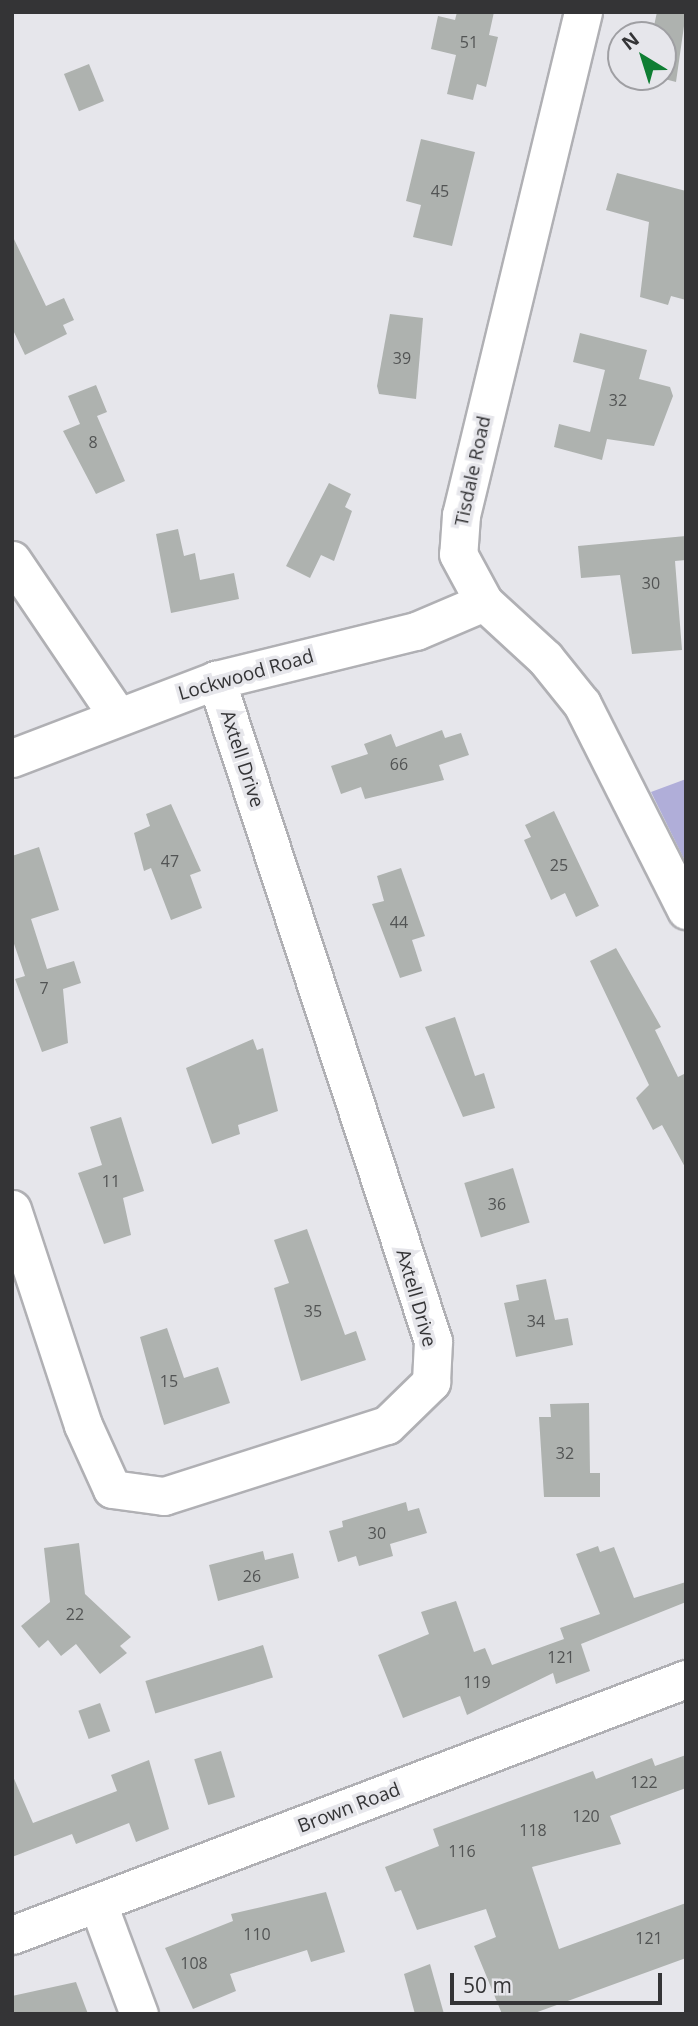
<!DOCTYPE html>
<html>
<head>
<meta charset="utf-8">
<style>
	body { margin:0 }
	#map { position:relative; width:698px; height:2026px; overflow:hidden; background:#e6e6eb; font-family:"Open Sans",sans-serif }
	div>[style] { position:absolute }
	.green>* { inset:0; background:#b0aed9 }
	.building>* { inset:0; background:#aeb2af; transform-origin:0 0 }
	.roads { filter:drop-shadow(2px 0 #b0b0b4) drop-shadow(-2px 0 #b0b0b4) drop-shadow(0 2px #b0b0b4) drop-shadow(0 -2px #b0b0b4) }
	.minor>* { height:37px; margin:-18.5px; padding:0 18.5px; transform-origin:18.5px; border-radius:18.5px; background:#fff }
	span { translate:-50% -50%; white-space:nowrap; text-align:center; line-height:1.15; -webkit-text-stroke:7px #e6e6eb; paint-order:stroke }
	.number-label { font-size:16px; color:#525454 }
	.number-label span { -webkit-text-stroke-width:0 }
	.street-label { font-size:19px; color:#343436 }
	.frame { position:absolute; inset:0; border:14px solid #343436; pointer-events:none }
	.north { position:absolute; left:607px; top:21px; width:70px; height:70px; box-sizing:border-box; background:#e6e6eb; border:2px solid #9f9fa3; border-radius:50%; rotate:322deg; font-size:19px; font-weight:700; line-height:28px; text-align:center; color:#343436 }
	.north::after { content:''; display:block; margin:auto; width:24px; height:32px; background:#0f7e33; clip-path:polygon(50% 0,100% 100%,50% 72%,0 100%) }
	.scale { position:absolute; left:450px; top:1973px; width:212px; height:32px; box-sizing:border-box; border:4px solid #343436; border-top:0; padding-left:9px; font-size:21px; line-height:24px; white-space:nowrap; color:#343436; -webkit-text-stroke:5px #e6e6eb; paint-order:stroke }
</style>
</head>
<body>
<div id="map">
	<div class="green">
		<i style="clip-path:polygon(686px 779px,686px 863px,651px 792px)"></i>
	</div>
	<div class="building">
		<i style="clip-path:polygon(457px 12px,494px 12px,489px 35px,498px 37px,486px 87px,477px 84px,473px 100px,447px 94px,456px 55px,431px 49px,438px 16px,455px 20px)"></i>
		<i style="clip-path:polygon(657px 12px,686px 12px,676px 82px,657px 77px,663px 77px,663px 35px,652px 35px)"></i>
		<i style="left:89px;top:64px;width:40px;height:27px;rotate:68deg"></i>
		<i style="clip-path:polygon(421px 139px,475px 152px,452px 246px,413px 237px,421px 205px,406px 201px)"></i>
		<i style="clip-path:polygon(617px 173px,686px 191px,686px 300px,671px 296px,668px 305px,640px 297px,649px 222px,606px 210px)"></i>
		<i style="clip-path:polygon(12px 235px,46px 306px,64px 298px,74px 320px,63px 325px,67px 334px,25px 355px,12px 328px)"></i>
		<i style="clip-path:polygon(390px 314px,423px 318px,416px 399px,379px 394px,377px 386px)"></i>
		<i style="clip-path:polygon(580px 333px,647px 350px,639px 379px,670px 387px,673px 396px,654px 446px,607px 439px,602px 460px,554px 447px,559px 424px,590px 432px,605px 370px,573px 362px)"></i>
		<i style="clip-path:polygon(96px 385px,107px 412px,97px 416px,125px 481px,96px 494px,63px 431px,80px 424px,68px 396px)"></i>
		<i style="clip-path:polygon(329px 483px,351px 494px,345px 507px,352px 511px,334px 561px,321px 555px,310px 578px,286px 566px)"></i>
		<i style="clip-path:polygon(178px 529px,184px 556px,195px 553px,200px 580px,234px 573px,239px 599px,171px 613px,156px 534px)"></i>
		<i style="clip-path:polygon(686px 536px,686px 560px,675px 561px,682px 650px,632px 654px,620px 575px,581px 578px,578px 546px)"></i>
		<i style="clip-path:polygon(442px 730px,445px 738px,461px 733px,469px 755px,439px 765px,444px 780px,365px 799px,361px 787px,341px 794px,331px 766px,368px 754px,364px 744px,391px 734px,396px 747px)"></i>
		<i style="clip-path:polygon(171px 804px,201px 871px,190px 875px,202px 908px,171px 920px,151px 868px,144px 871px,134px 833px,150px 826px,146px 814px)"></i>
		<i style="clip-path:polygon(554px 811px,599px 906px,576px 917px,565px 893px,551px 900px,524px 840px,531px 837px,525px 825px)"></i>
		<i style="clip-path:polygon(39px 847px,59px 910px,31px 919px,47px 969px,74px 961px,81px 983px,63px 989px,68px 1043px,42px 1052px,15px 979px,25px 976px,12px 938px,12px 856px)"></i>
		<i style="clip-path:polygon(401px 868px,425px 936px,412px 940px,422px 971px,400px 978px,372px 904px,384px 901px,377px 876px)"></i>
		<i style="clip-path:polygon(616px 948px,661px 1027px,655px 1030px,678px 1077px,686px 1073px,686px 1169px,662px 1125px,653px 1130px,636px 1098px,649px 1085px,590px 961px)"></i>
		<i style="clip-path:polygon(455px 1017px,475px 1076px,484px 1073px,495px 1108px,463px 1117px,425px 1027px)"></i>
		<i style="clip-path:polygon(253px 1039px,257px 1050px,263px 1048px,278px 1111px,238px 1125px,240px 1134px,212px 1144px,186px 1068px)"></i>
		<i style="clip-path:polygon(121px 1117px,144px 1191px,123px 1198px,131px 1235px,104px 1244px,78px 1173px,102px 1165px,90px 1127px)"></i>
		<i style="left:513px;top:1168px;width:57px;height:51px;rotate:73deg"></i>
		<i style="clip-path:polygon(307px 1229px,345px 1335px,356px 1331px,366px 1360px,301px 1381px,274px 1288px,289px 1283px,274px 1240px)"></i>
		<i style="clip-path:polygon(546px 1279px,555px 1320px,568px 1318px,573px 1345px,516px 1357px,504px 1303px,519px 1300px,516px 1285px)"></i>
		<i style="clip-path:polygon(167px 1328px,184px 1378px,218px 1367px,230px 1403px,164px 1425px,140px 1337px)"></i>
		<i style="clip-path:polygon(589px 1403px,590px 1473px,600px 1473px,600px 1497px,544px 1497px,539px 1417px,551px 1417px,550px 1404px)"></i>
		<i style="clip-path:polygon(406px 1502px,408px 1511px,419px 1508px,427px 1533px,390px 1544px,393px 1556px,359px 1566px,356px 1556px,338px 1562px,329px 1531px,343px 1527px,342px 1521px)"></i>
		<i style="clip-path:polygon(79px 1543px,85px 1594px,131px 1637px,120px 1646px,127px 1653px,100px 1674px,76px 1644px,61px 1656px,48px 1640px,39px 1648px,21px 1626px,50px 1602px,44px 1548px)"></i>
		<i style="clip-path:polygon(598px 1546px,600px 1552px,614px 1547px,634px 1598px,686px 1582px,686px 1602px,581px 1644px,590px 1671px,556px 1684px,553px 1673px,467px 1715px,460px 1696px,403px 1718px,378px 1655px,429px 1634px,421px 1612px,456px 1601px,474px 1652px,485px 1648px,492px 1665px,564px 1639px,560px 1628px,600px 1614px,576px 1554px)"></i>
		<i style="clip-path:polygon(263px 1551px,265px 1560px,293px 1553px,299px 1578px,218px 1601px,209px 1565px)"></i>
		<i style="left:263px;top:1645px;width:34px;height:123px;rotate:73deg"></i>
		<i style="left:100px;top:1703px;width:30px;height:23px;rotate:70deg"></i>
		<i style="left:221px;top:1751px;width:48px;height:28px;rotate:73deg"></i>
		<i style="clip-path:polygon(686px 1755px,686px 1788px,610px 1816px,621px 1844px,532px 1867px,559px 1949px,686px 1903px,686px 1958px,532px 2014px,502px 2014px,474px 1946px,496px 1937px,486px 1909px,417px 1930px,401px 1890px,395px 1892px,385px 1867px,439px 1846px,433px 1829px,593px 1771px,596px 1779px,652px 1758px,655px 1766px)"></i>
		<i style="clip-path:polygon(149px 1760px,169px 1829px,136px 1842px,129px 1823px,76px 1844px,72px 1834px,12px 1857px,12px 1774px,33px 1823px,117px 1791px,111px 1775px)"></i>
		<i style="clip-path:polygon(326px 1892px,345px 1952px,311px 1962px,307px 1950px,230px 1974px,236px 1991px,193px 2009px,165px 1948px,233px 1921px,231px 1914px)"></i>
		<i style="clip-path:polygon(430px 1964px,444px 2014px,415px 2014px,404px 1974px)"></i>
		<i style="clip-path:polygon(76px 1982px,88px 2014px,12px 2014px,12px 1996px)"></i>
	</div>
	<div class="roads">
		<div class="minor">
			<i style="left:583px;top:12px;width:518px;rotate:103.63deg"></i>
			<i style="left:461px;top:515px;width:39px;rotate:94deg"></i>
			<i style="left:458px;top:554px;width:55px;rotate:61.6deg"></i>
			<i style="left:484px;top:602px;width:83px;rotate:42.6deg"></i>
			<i style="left:545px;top:658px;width:59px;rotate:51.2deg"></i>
			<i style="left:582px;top:704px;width:231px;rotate:63.2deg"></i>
			<i style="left:12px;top:560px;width:187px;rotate:55.9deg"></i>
			<i style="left:12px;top:758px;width:218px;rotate:-20.9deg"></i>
			<i style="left:216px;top:680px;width:206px;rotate:-13.8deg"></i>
			<i style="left:416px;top:631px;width:74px;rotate:-23.1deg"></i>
			<i style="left:12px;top:1209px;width:227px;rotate:71.8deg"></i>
			<i style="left:83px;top:1425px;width:70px;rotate:65.6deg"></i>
			<i style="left:112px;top:1489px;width:52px;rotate:7.7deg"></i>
			<i style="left:164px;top:1496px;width:234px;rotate:-17.7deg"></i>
			<i style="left:387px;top:1425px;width:62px;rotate:-44.3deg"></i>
			<i style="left:431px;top:1382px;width:41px;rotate:-87.2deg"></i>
			<i style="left:433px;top:1341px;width:696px;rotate:-108.17deg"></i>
			<i style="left:98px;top:1904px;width:117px;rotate:69.6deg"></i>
			<i style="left:12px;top:1935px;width:721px;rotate:-20.8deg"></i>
		</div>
	</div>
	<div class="number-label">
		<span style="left:469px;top:42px">51</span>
		<span style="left:440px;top:191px">45</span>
		<span style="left:402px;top:358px">39</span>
		<span style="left:618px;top:400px">32</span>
		<span style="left:93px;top:442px">8</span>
		<span style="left:651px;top:583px">30</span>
		<span style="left:399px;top:764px">66</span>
		<span style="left:170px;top:861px">47</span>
		<span style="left:559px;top:865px">25</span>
		<span style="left:399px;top:922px">44</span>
		<span style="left:44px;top:988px">7</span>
		<span style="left:111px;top:1181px">11</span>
		<span style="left:497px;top:1204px">36</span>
		<span style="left:313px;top:1311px">35</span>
		<span style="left:536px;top:1321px">34</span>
		<span style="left:169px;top:1381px">15</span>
		<span style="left:565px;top:1453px">32</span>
		<span style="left:377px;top:1533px">30</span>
		<span style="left:252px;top:1576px">26</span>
		<span style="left:75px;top:1614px">22</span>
		<span style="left:561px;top:1657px">121</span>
		<span style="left:477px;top:1682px">119</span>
		<span style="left:644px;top:1782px">122</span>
		<span style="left:586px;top:1816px">120</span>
		<span style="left:533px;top:1830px">118</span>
		<span style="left:462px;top:1851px">116</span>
		<span style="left:257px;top:1934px">110</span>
		<span style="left:649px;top:1938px">121</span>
		<span style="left:194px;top:1963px">108</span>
	</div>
	<div class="street-label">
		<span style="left:473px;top:471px;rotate:-78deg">Tisdale Road</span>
		<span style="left:246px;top:675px;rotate:-16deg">Lockwood Road</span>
		<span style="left:242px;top:759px;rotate:72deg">Axtell Drive</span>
		<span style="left:416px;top:1298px;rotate:74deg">Axtell Drive</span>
		<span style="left:349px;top:1808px;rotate:-21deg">Brown Road</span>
	</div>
	<div class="frame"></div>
	<div class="north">N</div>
	<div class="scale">50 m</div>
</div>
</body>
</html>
